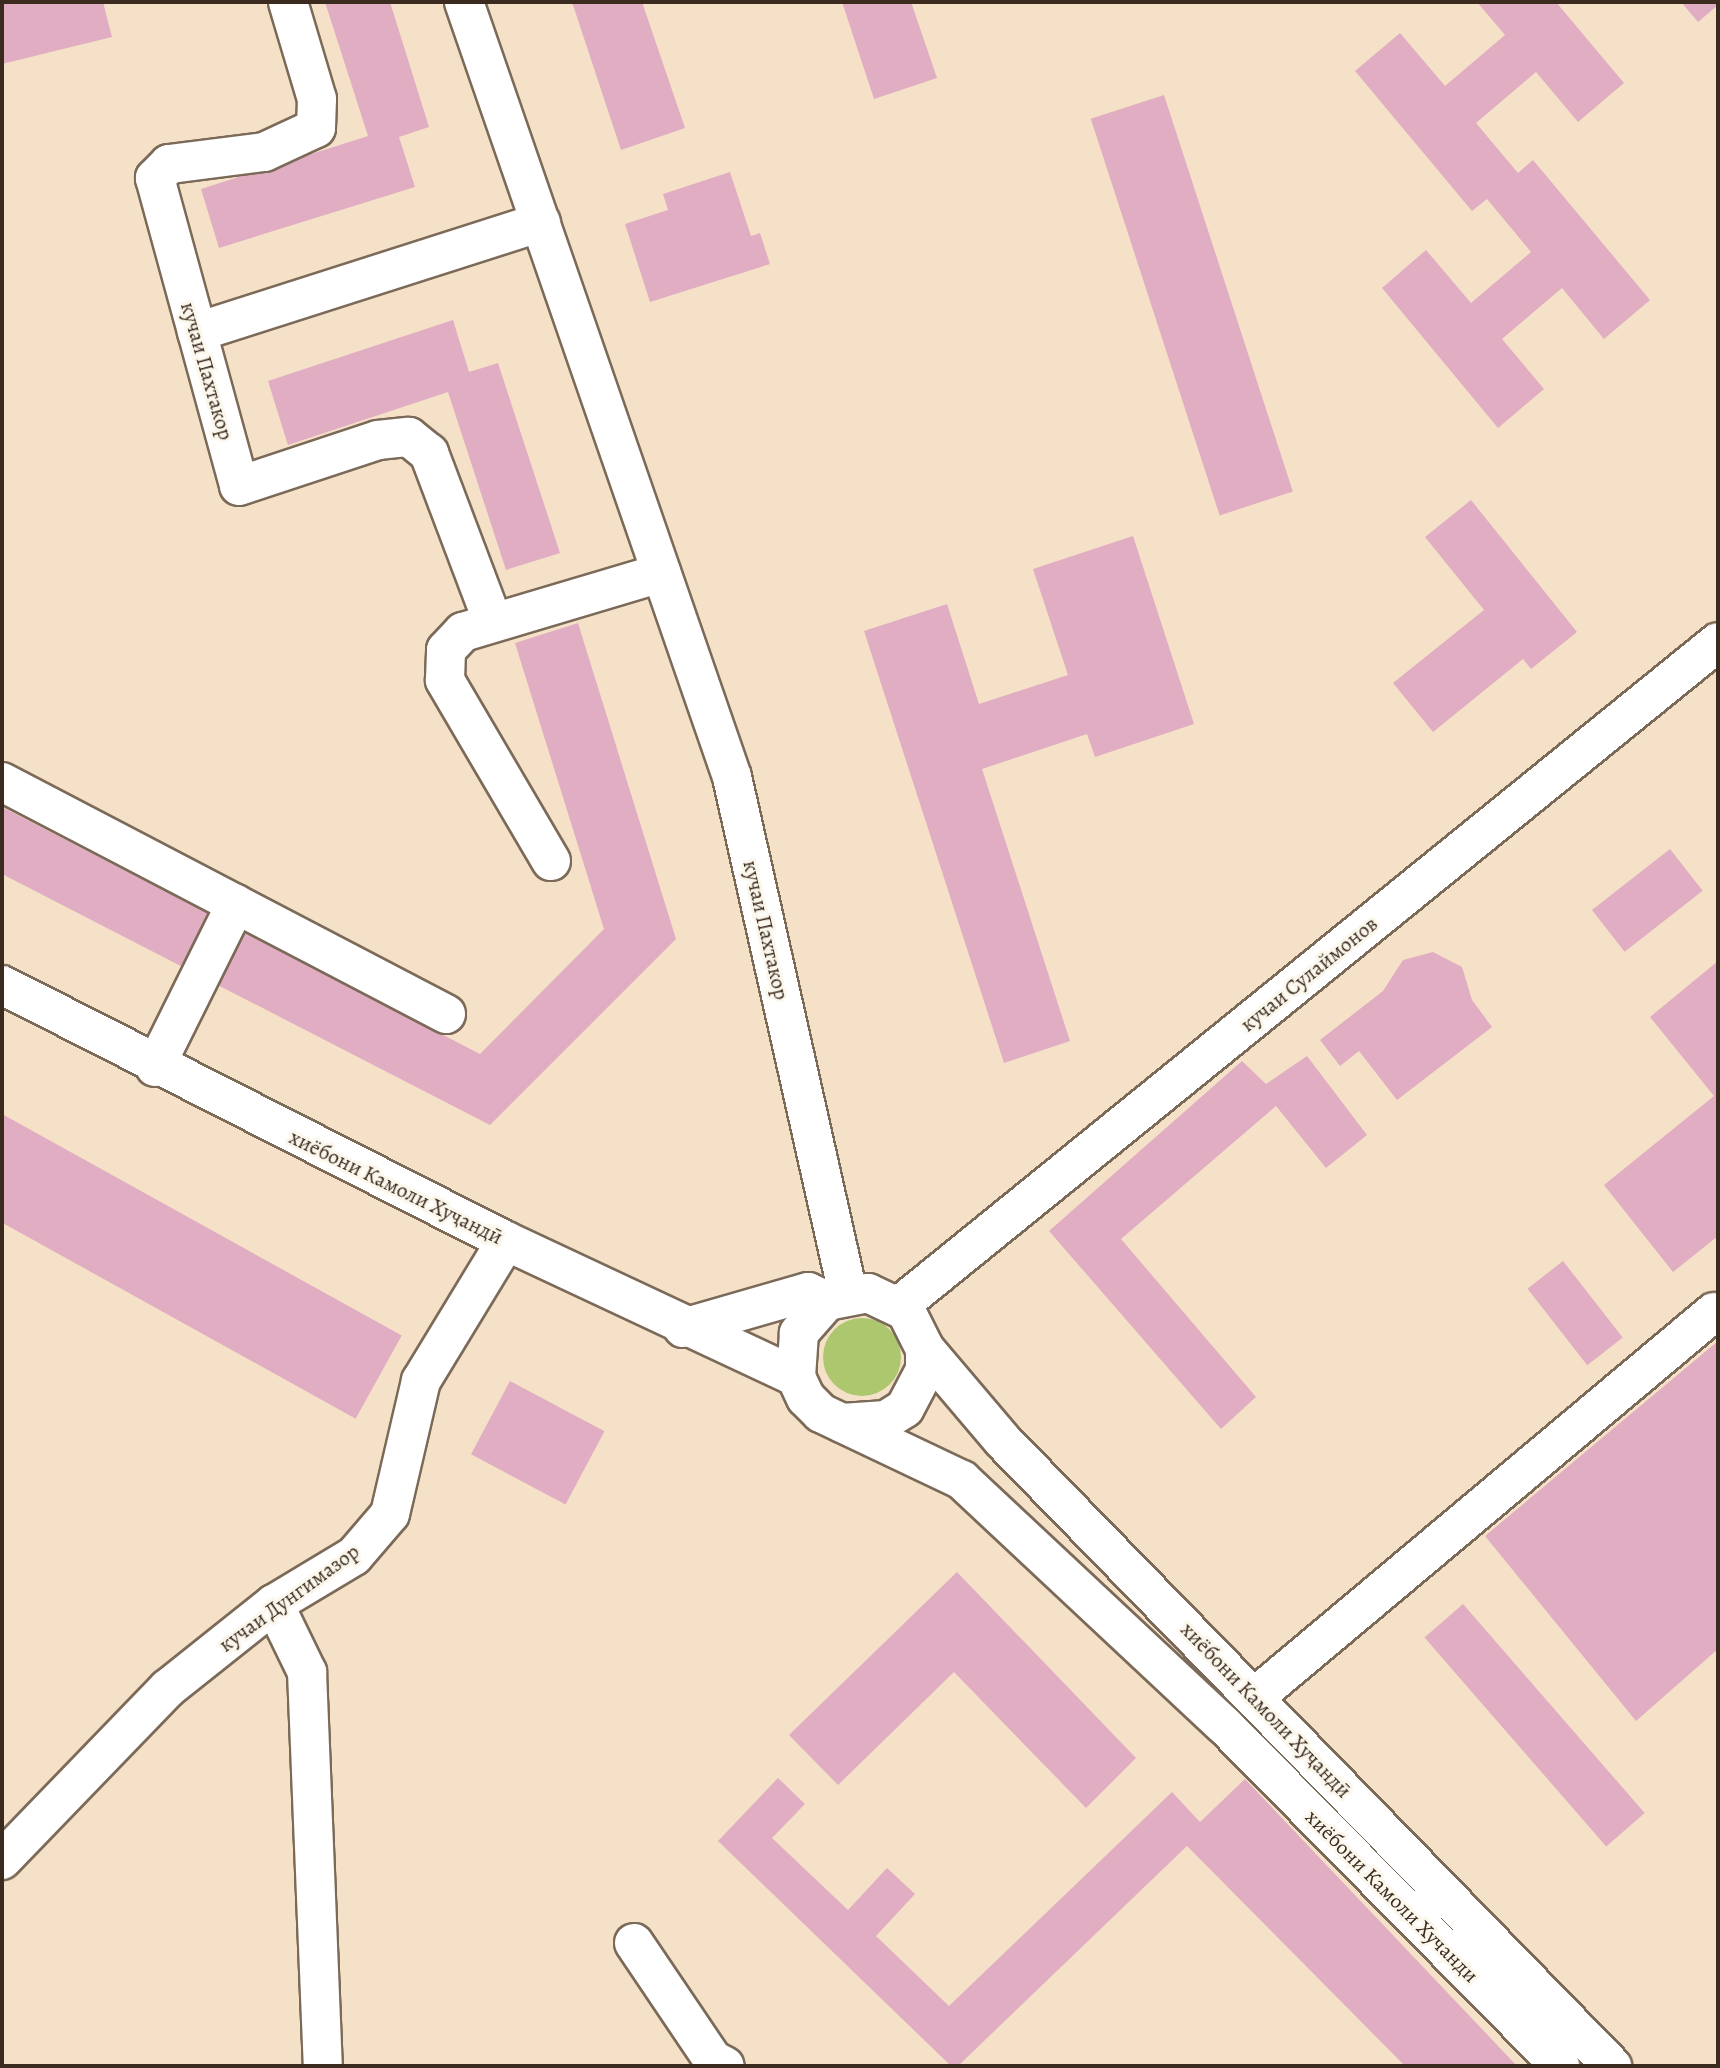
<!DOCTYPE html>
<html>
<head>
<meta charset="utf-8">
<style>
	body { margin:0 }
	#map { position:relative; width:1720px; height:2068px; overflow:hidden; background:#f5e1c7; font-family:Alegreya,serif }
	div>[style] { position:absolute }
	.green>* { inset:0; background:#acc76e }
	.round { border-radius:50% }
	.building>* { inset:0; background:#e0adc3; transform-origin:0 0 }
	.roads { filter:drop-shadow(2px 0 #7c6a59) drop-shadow(-2px 0 #7c6a59) drop-shadow(0 2px #7c6a59) drop-shadow(0 -2px #7c6a59) }
	.minor>* { height:38px; margin:-19px; padding:0 19px; transform-origin:19px; border-radius:19px; background:#fff }
	.major>* { height:38px; margin:-19px; padding:0 19px; transform-origin:19px; border-radius:19px; background:#fff }
	span { translate:-50% -50%; white-space:nowrap; text-align:center; line-height:1.15; -webkit-text-stroke:6px #fbf7ec; paint-order:stroke }
	.street-label { font-size:21px; color:#3b2a1e }
	.frame { position:absolute; inset:0; border:4px solid #3b2a1e; pointer-events:none }
</style>
</head>
<body>
<div id="map">
	<div class="green">
		<i class="round" style="left:823px;top:1318px;width:78px;height:78px"></i>
	</div>
	<div class="building">
		<i style="clip-path:polygon(2px 2px,103px 2px,112px 37px,2px 64px)"></i>
		<i style="clip-path:polygon(325px 2px,390px 2px,429px 127px,399px 137px,415px 187px,219px 248px,201px 189px,368px 136px)"></i>
		<i style="clip-path:polygon(572px 2px,642px 2px,685px 128px,621px 150px)"></i>
		<i style="clip-path:polygon(842px 2px,911px 2px,937px 78px,874px 99px)"></i>
		<i style="clip-path:polygon(1477px 2px,1556px 2px,1624px 83px,1578px 122px,1536px 72px,1476px 123px,1518px 173px,1533px 160px,1650px 300px,1604px 339px,1562px 288px,1502px 339px,1544px 389px,1498px 428px,1382px 288px,1426px 250px,1471px 303px,1531px 252px,1487px 199px,1472px 211px,1355px 71px,1400px 33px,1445px 86px,1505px 35px)"></i>
		<i style="clip-path:polygon(1681px 2px,1718px 2px,1718px 5px,1698px 22px)"></i>
		<i style="left:1164px;top:95px;width:417px;height:77px;rotate:72deg"></i>
		<i style="clip-path:polygon(730px 172px,751px 236px,760px 233px,770px 264px,650px 302px,625px 224px,668px 210px,663px 194px)"></i>
		<i style="clip-path:polygon(453px 320px,469px 372px,498px 363px,560px 553px,506px 570px,448px 392px,288px 445px,268px 381px)"></i>
		<i style="clip-path:polygon(1471px 500px,1577px 632px,1531px 669px,1523px 659px,1433px 732px,1393px 683px,1484px 610px,1425px 537px)"></i>
		<i style="clip-path:polygon(1133px 536px,1194px 724px,1095px 757px,1087px 734px,982px 769px,1070px 1041px,1004px 1063px,864px 631px,947px 604px,979px 704px,1068px 675px,1033px 569px)"></i>
		<i style="clip-path:polygon(578px 623px,676px 939px,490px 1125px,2px 874px,2px 807px,480px 1054px,604px 929px,515px 643px)"></i>
		<i style="left:1670px;top:849px;width:53px;height:99px;rotate:52deg"></i>
		<i style="clip-path:polygon(1433px 952px,1462px 967px,1472px 1000px,1492px 1027px,1397px 1100px,1359px 1051px,1340px 1066px,1320px 1040px,1383px 991px,1403px 960px)"></i>
		<i style="clip-path:polygon(1718px 961px,1718px 1236px,1673px 1272px,1604px 1185px,1714px 1096px,1650px 1017px)"></i>
		<i style="clip-path:polygon(1307px 1056px,1367px 1135px,1326px 1168px,1276px 1106px,1121px 1239px,1256px 1397px,1221px 1429px,1049px 1231px,1242px 1061px,1266px 1084px)"></i>
		<i style="left:2px;top:1114px;width:457px;height:95px;rotate:29deg"></i>
		<i style="left:1563px;top:1261px;width:97px;height:45px;rotate:52deg"></i>
		<i style="clip-path:polygon(1718px 1341px,1718px 1649px,1636px 1721px,1485px 1536px)"></i>
		<i style="left:510px;top:1381px;width:107px;height:83px;rotate:28deg"></i>
		<i style="clip-path:polygon(957px 1572px,1136px 1758px,1086px 1808px,954px 1672px,838px 1785px,789px 1735px)"></i>
		<i style="left:1463px;top:1604px;width:277px;height:51px;rotate:49deg"></i>
		<i style="clip-path:polygon(778px 1778px,805px 1804px,772px 1838px,848px 1910px,887px 1868px,915px 1894px,876px 1936px,949px 2006px,1172px 1792px,1200px 1822px,1245px 1779px,1517px 2066px,1405px 2066px,1187px 1846px,958px 2066px,951px 2066px,718px 1841px)"></i>
	</div>
	<div class="roads">
		<div class="minor">
			<i style="left:288px;top:2px;width:101px;rotate:73.4deg"></i>
			<i style="left:317px;top:99px;width:29px;rotate:92deg"></i>
			<i style="left:316px;top:128px;width:57px;rotate:155.2deg"></i>
			<i style="left:264px;top:152px;width:96px;rotate:172.8deg"></i>
			<i style="left:169px;top:164px;width:20px;rotate:135deg"></i>
			<i style="left:155px;top:178px;width:319px;rotate:74.7deg"></i>
			<i style="left:239px;top:486px;width:146px;rotate:-18.3deg"></i>
			<i style="left:378px;top:440px;width:31px;rotate:-6deg"></i>
			<i style="left:409px;top:437px;width:26px;rotate:39deg"></i>
			<i style="left:429px;top:453px;width:181px;rotate:69.3deg"></i>
			<i style="left:197px;top:332px;width:361px;rotate:-17.7deg"></i>
			<i style="left:2px;top:782px;width:501px;rotate:27.59deg"></i>
			<i style="left:551px;top:861px;width:210px;rotate:-120.4deg"></i>
			<i style="left:445px;top:680px;width:30px;rotate:-88deg"></i>
			<i style="left:446px;top:650px;width:25px;rotate:-47deg"></i>
			<i style="left:463px;top:632px;width:207px;rotate:-16.6deg"></i>
			<i style="left:155px;top:1067px;width:182px;rotate:-63.6deg"></i>
			<i style="left:274px;top:1604px;width:76px;rotate:64.1deg"></i>
			<i style="left:307px;top:1672px;width:394px;rotate:87.7deg"></i>
			<i style="left:1255px;top:1697px;width:599px;rotate:-39.99deg"></i>
			<i style="left:2px;top:1860px;width:238px;rotate:-46deg"></i>
			<i style="left:167px;top:1689px;width:137px;rotate:-38.5deg"></i>
			<i style="left:274px;top:1604px;width:93px;rotate:-31deg"></i>
			<i style="left:354px;top:1556px;width:55px;rotate:-49.4deg"></i>
			<i style="left:390px;top:1514px;width:137px;rotate:-76.9deg"></i>
			<i style="left:421px;top:1381px;width:164px;rotate:-58.7deg"></i>
			<i style="left:634px;top:1943px;width:141px;rotate:56deg"></i>
			<i style="left:713px;top:2060px;width:13px;rotate:27deg"></i>
		</div>
		<div class="major">
			<i style="left:464px;top:2px;width:820px;rotate:70.92deg"></i>
			<i style="left:732px;top:777px;width:530px;rotate:77.35deg"></i>
			<i style="left:2px;top:985px;width:565px;rotate:26.93deg"></i>
			<i style="left:506px;top:1241px;width:320px;rotate:25.1deg"></i>
			<i style="left:899px;top:1306px;width:1054px;rotate:-39.03deg"></i>
			<i style="left:683px;top:1328px;width:130px;rotate:-16.1deg"></i>
			<i style="left:808px;top:1292px;width:21px;rotate:25deg"></i>
			<i style="left:925px;top:1349px;width:121px;rotate:49.7deg"></i>
			<i style="left:1003px;top:1441px;width:873px;rotate:45.74deg"></i>
			<i style="left:842px;top:1423px;width:44px;rotate:-3.9deg"></i>
			<i style="left:886px;top:1420px;width:22px;rotate:-32deg"></i>
			<i style="left:905px;top:1408px;width:43px;rotate:-62.2deg"></i>
			<i style="left:925px;top:1370px;width:21px;rotate:-90deg"></i>
			<i style="left:925px;top:1349px;width:42px;rotate:-116.6deg"></i>
			<i style="left:906px;top:1311px;width:42px;rotate:-154.7deg"></i>
			<i style="left:868px;top:1293px;width:42px;rotate:169deg"></i>
			<i style="left:827px;top:1301px;width:43px;rotate:131.2deg"></i>
			<i style="left:799px;top:1333px;width:44px;rotate:93.9deg"></i>
			<i style="left:796px;top:1377px;width:23px;rotate:65deg"></i>
			<i style="left:806px;top:1398px;width:21px;rotate:45deg"></i>
			<i style="left:821px;top:1413px;width:156px;rotate:25.4deg"></i>
			<i style="left:962px;top:1480px;width:359px;rotate:43.1deg"></i>
			<i style="left:1224px;top:1725px;width:479px;rotate:45.4deg"></i>
		</div>
	</div>
	<div class="street-label">
		<span style="left:207px;top:371px;rotate:74deg">кучаи Пахтакор</span>
		<span style="left:766px;top:930px;rotate:77deg">кучаи Пахтакор</span>
		<span style="left:1309px;top:974px;rotate:-39deg">кучаи Сулаймонов</span>
		<span style="left:396px;top:1187px;rotate:26deg">хиёбони Камоли Хуҷандӣ</span>
		<span style="left:289px;top:1598px;rotate:-36deg">кучаи Дунгимазор</span>
		<span style="left:1266px;top:1710px;rotate:46deg">хиёбони Камоли Хуҷандӣ</span>
		<span style="left:1392px;top:1896px;rotate:45deg">хиёбони Камоли Хучанди</span>
	</div>
	<div class="frame"></div>
</div>
</body>
</html>
